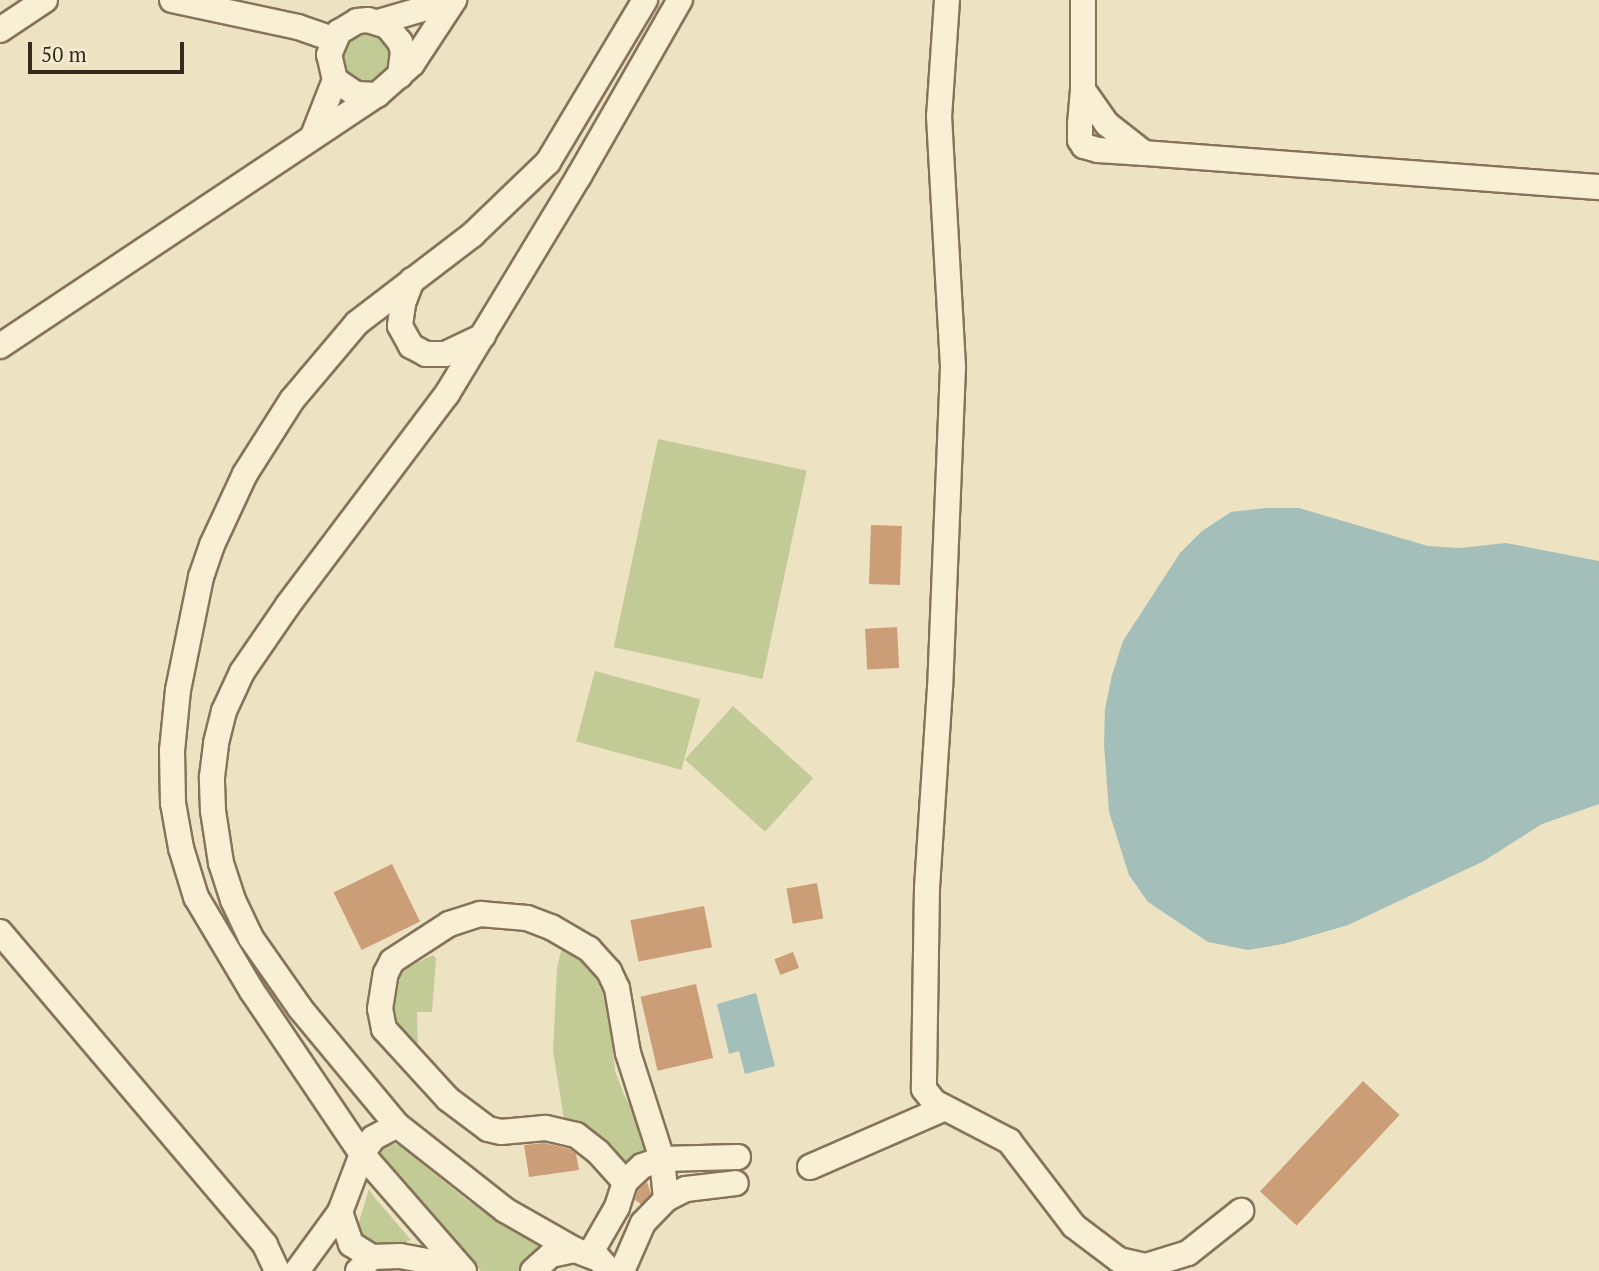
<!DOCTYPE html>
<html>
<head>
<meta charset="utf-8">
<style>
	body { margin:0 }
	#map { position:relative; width:1599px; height:1271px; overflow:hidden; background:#ede2c1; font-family:"PT Serif",serif }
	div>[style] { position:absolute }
	.green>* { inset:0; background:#c2cb95; transform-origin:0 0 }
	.water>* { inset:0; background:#a4bfb9 }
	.building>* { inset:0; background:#cb9e77; transform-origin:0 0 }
	.roads { filter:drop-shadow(2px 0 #867359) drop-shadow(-2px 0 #867359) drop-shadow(0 2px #867359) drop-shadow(0 -2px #867359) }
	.minor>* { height:24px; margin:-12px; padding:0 12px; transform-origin:12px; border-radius:12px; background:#f8efd4 }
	span { translate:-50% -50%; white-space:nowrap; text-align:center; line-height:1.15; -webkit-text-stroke:6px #f5ecd0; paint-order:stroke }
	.scale { position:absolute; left:28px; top:42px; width:156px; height:32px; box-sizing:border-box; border:4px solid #362a1d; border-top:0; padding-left:9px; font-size:21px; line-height:24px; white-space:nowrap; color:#362a1d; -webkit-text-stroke:5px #f5ecd0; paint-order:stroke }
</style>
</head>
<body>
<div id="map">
	<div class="green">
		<i style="clip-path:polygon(370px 30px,387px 39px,394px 64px,368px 87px,343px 76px,340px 49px,352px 34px)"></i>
		<i style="left:658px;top:439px;width:152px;height:213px;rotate:12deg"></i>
		<i style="left:595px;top:671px;width:109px;height:73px;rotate:15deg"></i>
		<i style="left:733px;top:706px;width:108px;height:72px;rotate:42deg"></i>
		<i style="clip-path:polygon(567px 946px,576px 948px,607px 984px,615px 1071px,624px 1095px,650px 1140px,651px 1148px,628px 1167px,564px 1119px,553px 1051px,557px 968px,561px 951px)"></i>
		<i style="clip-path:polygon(433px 955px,436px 959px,432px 1012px,417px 1012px,418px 1054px,389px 1021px,392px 986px,404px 969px)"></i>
		<i style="clip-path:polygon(384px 1142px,399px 1145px,468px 1201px,546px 1248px,521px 1271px,481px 1271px,464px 1256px,378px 1156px)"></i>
		<i style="clip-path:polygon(369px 1189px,375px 1198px,411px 1240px,404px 1243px,368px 1243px,361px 1238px,359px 1222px)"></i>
	</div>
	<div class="water">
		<i style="clip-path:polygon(1265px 508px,1299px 508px,1428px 546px,1460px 548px,1506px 543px,1599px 561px,1599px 804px,1542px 824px,1482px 862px,1348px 925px,1283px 944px,1248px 950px,1208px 942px,1148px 902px,1129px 875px,1109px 812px,1104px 745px,1105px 709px,1112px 675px,1123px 641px,1180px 553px,1202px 531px,1231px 512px)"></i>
		<i style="clip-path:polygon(756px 993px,775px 1066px,745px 1074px,739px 1051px,729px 1054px,717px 1004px)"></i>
	</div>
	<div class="building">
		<i style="left:871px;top:525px;width:31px;height:59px;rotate:2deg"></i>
		<i style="left:897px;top:627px;width:41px;height:32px;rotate:87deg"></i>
		<i style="left:392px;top:864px;width:64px;height:65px;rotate:64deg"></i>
		<i style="left:817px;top:883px;width:36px;height:31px;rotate:80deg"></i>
		<i style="left:704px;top:906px;width:42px;height:75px;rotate:79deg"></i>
		<i style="left:793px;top:952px;width:17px;height:20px;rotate:69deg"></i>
		<i style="left:696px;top:984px;width:76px;height:57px;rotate:77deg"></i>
		<i style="left:1363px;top:1081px;width:50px;height:151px;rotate:43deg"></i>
		<i style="clip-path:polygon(544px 1143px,570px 1149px,576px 1154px,579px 1170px,529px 1177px,524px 1145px)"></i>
		<i style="clip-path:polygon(647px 1182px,651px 1194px,641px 1204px,635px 1200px,638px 1190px)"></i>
	</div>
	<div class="roads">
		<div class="minor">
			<i style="left:172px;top:0;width:129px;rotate:12.1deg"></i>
			<i style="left:298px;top:27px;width:37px;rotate:19deg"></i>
			<i style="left:947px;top:0;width:116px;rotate:93.9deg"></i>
			<i style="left:939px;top:116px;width:251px;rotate:86.8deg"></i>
			<i style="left:953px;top:367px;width:320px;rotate:92.3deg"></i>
			<i style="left:940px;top:687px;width:201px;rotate:93.7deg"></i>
			<i style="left:927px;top:888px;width:201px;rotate:90.9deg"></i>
			<i style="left:924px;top:1089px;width:16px;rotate:52deg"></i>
			<i style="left:934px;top:1102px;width:85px;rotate:27.5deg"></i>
			<i style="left:1009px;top:1141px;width:107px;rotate:52.6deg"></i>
			<i style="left:1074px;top:1226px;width:56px;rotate:37.1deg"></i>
			<i style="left:1119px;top:1260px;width:28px;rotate:13deg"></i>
			<i style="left:1146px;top:1266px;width:44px;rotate:-17.2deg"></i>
			<i style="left:1188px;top:1253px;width:68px;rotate:-38.4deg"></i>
			<i style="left:378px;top:22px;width:54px;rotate:-16.1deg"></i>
			<i style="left:430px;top:7px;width:13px;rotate:-32deg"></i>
			<i style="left:0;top:30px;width:54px;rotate:-33.7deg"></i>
			<i style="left:1083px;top:90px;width:42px;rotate:54.8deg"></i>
			<i style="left:1107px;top:124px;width:47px;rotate:38.1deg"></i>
			<i style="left:1144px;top:153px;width:46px;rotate:-176.3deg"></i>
			<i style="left:1098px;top:150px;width:15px;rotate:-164deg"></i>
			<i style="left:1084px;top:146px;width:7px;rotate:-124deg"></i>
			<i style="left:1080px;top:140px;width:16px;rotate:-90deg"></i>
			<i style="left:1080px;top:124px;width:34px;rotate:-85deg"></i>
			<i style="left:1083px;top:90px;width:90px;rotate:-90deg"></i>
			<i style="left:377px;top:95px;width:21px;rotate:-177deg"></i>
			<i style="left:356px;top:94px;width:25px;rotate:-146deg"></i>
			<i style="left:335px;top:80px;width:26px;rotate:-103deg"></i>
			<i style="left:329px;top:55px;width:25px;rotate:-67deg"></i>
			<i style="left:339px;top:32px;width:21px;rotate:-31deg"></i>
			<i style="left:357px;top:21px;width:11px;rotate:-5deg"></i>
			<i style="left:368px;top:20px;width:20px;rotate:18deg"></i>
			<i style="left:387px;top:26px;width:21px;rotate:51deg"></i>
			<i style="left:400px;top:42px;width:9px;rotate:72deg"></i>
			<i style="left:403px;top:51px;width:25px;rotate:97deg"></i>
			<i style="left:313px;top:136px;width:60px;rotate:-68.6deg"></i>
			<i style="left:1144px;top:153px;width:456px;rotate:4.3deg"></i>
			<i style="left:412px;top:280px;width:26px;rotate:111deg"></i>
			<i style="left:403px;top:304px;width:22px;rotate:98deg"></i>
			<i style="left:400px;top:326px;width:23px;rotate:61deg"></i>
			<i style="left:411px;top:346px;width:17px;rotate:28deg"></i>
			<i style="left:426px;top:354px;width:19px"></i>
			<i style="left:445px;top:354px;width:42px;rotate:-25.3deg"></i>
			<i style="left:0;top:346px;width:453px;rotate:-33.7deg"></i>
			<i style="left:377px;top:95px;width:47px;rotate:-41.5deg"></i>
			<i style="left:412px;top:64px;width:77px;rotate:-56.7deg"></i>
			<i style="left:0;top:932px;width:410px;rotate:49.7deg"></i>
			<i style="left:265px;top:1245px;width:29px;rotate:65deg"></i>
			<i style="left:810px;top:1167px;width:147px;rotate:-23.6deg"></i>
			<i style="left:625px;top:1182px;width:40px;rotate:-132deg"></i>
			<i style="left:598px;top:1152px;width:28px;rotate:-142deg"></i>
			<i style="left:576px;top:1135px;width:32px;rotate:-167deg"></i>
			<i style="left:545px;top:1128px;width:44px;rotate:174.8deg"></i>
			<i style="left:501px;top:1132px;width:13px;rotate:-167deg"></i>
			<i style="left:488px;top:1129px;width:50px;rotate:-143.1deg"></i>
			<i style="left:448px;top:1099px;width:95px;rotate:-132.4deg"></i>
			<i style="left:384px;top:1029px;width:20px;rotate:-101deg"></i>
			<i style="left:380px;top:1009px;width:36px;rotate:-81deg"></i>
			<i style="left:386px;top:973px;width:13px;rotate:-63deg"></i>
			<i style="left:392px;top:961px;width:68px;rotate:-33deg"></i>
			<i style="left:449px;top:924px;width:33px;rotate:-18deg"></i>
			<i style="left:480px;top:914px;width:47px;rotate:4.9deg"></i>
			<i style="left:527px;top:918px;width:26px;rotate:21deg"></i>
			<i style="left:551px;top:927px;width:44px;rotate:30.1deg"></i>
			<i style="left:589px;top:949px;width:30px;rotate:48deg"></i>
			<i style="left:609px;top:971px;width:19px;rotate:65deg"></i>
			<i style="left:617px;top:988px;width:66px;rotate:80.4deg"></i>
			<i style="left:628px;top:1053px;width:111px;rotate:72.2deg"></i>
			<i style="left:662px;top:1159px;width:40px;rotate:84.3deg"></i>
			<i style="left:340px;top:1212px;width:34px;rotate:71deg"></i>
			<i style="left:351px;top:1244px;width:25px;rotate:32deg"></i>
			<i style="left:575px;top:1250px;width:81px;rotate:-150.3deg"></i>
			<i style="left:505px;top:1210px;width:137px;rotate:-141.8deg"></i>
			<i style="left:397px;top:1125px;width:152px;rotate:-129.7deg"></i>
			<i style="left:300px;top:1008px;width:85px;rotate:-125deg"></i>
			<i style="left:251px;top:938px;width:42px;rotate:-115.3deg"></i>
			<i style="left:233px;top:900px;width:39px;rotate:-108deg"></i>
			<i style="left:221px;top:863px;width:53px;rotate:-98.7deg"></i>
			<i style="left:213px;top:811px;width:34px;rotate:-92deg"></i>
			<i style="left:212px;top:777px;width:34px;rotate:-83deg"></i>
			<i style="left:216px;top:743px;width:33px;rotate:-76deg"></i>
			<i style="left:224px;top:711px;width:43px;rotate:-65.2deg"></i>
			<i style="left:242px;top:672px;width:81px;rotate:-55.5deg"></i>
			<i style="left:288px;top:605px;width:264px;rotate:-53deg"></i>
			<i style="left:447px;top:394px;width:255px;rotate:-58.8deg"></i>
			<i style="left:579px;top:176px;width:203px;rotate:-60.2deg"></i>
			<i style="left:590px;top:1254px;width:54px;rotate:-60.1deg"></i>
			<i style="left:617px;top:1207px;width:26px;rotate:-72deg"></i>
			<i style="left:625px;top:1182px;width:23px;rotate:-43deg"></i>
			<i style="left:642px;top:1166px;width:21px;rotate:-19deg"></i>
			<i style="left:662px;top:1159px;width:76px;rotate:-1.5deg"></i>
			<i style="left:297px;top:1271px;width:73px;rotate:-53.9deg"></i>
			<i style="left:340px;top:1212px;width:62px;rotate:-69.2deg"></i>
			<i style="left:362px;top:1154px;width:19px;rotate:-55deg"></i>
			<i style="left:373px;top:1138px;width:27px;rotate:-28deg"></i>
			<i style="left:358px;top:1271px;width:20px;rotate:-45deg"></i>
			<i style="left:372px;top:1257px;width:28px;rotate:-2deg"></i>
			<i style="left:400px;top:1256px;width:60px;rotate:10.6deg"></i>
			<i style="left:464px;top:1271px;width:155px;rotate:-131.1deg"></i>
			<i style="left:362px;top:1154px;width:197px;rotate:-124deg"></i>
			<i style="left:252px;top:991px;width:109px;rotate:-120.8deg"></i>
			<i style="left:196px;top:897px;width:51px;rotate:-107deg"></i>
			<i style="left:181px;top:848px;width:46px;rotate:-100.1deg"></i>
			<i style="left:173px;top:803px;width:52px;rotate:-91.1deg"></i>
			<i style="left:172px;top:751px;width:61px;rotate:-84.4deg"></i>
			<i style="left:178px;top:690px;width:115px;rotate:-78.5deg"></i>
			<i style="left:201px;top:577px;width:34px;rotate:-71deg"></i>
			<i style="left:212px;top:545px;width:78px;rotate:-65.1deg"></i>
			<i style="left:245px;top:474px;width:88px;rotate:-57.6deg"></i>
			<i style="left:292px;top:400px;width:101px;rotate:-49.8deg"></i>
			<i style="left:357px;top:323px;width:145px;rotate:-37.4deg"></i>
			<i style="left:472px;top:235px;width:105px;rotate:-43.8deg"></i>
			<i style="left:548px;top:162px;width:189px;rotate:-59.1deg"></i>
			<i style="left:533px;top:1271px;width:24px;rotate:-42deg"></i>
			<i style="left:551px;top:1255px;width:25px;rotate:-12deg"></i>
			<i style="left:575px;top:1250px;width:26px;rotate:21deg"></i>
			<i style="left:599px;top:1259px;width:16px;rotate:47deg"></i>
			<i style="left:622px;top:1271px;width:52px;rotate:-66.4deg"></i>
			<i style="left:643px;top:1223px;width:33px;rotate:-46deg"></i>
			<i style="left:666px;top:1199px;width:22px;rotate:-27deg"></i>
			<i style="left:686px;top:1189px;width:50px;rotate:-6.8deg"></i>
		</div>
	</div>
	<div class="scale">50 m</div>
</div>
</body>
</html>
